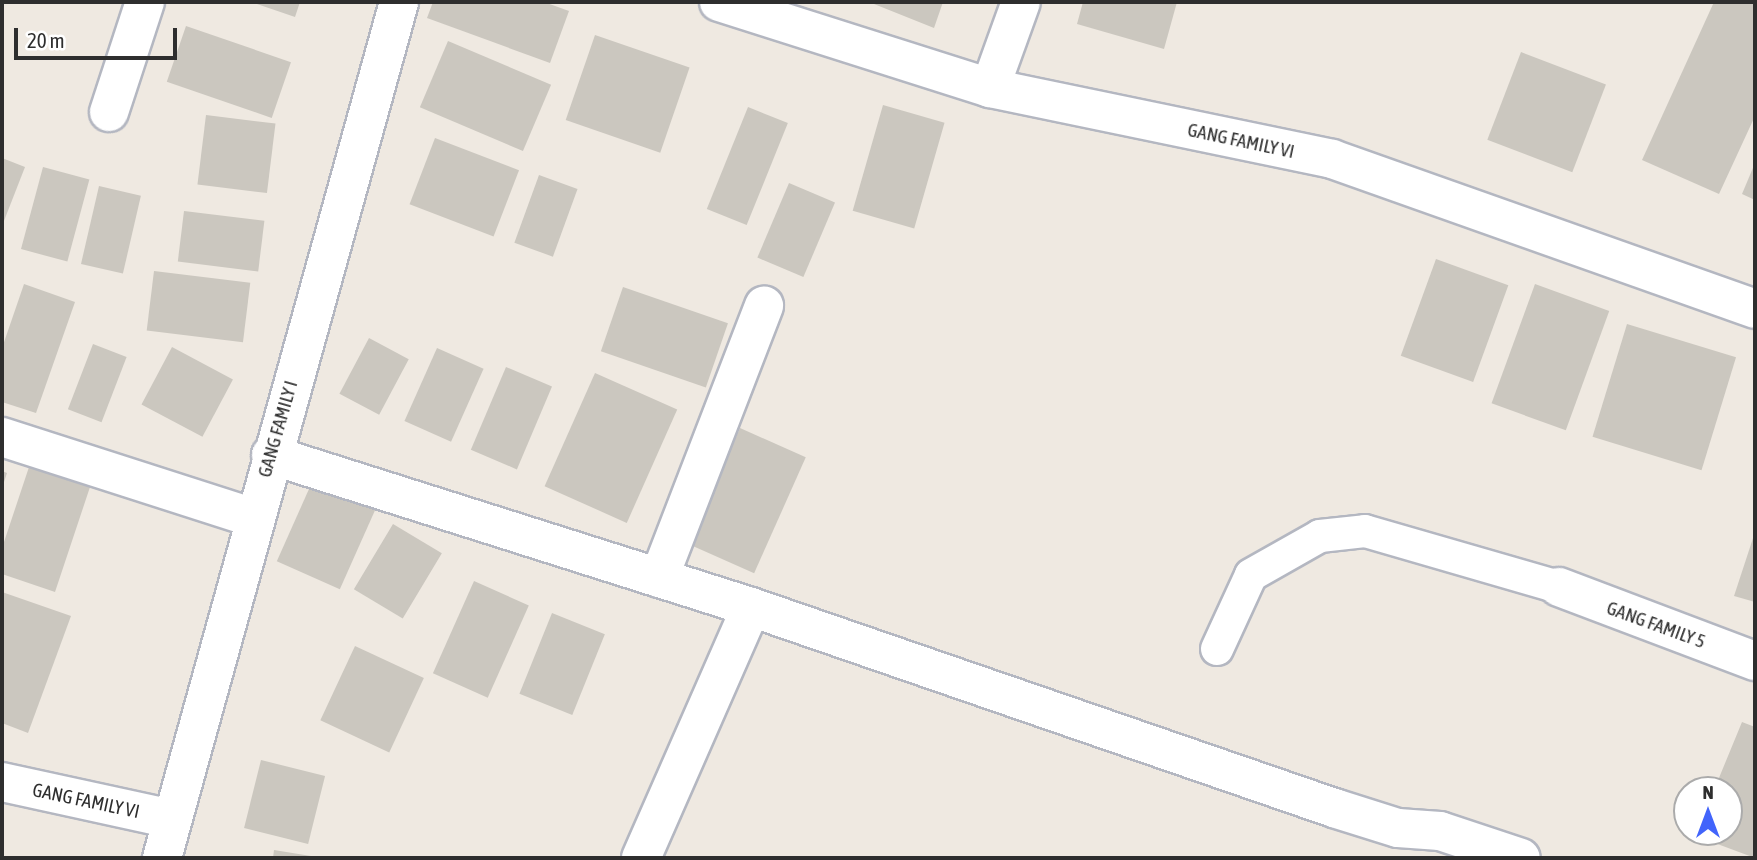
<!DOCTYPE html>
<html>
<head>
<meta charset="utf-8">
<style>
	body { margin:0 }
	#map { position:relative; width:1757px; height:860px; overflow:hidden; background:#efe9e1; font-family:"Asap Condensed",sans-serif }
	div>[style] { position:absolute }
	.building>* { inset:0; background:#cbc7bf; transform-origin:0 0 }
	.roads { filter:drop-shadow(2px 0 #b4b7c1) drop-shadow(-2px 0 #b4b7c1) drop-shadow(0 2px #b4b7c1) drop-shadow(0 -2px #b4b7c1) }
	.service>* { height:32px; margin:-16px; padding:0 16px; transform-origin:16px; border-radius:16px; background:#fff }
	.minor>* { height:38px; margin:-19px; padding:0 19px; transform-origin:19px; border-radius:19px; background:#fff }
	span { translate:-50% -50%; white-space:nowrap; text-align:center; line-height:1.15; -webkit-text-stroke:5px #fff; paint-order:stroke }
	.street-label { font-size:19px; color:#2e2e2e }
	.frame { position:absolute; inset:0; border:4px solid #2e2e2e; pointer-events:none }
	.north { position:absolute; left:1673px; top:776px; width:70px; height:70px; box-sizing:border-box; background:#fff; border:2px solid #ababab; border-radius:50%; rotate:0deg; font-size:19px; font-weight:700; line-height:28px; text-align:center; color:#2e2e2e }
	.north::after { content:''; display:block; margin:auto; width:24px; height:32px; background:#4264fb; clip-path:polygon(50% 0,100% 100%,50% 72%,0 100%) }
	.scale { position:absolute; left:14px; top:28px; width:163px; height:32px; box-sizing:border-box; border:4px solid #2e2e2e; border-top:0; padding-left:9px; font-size:21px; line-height:24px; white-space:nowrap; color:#2e2e2e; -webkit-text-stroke:5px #fff; paint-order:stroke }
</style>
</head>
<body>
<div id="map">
	<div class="building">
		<i style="clip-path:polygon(251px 2px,300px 2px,295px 17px)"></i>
		<i style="clip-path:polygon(433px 2px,544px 2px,569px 11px,550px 63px,427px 18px)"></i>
		<i style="clip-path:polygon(869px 2px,943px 2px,934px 28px)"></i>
		<i style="clip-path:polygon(1083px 2px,1177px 2px,1164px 49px,1077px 24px)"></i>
		<i style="clip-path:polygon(1714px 2px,1755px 2px,1755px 116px,1719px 194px,1642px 160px)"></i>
		<i style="left:186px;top:26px;width:111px;height:59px;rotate:19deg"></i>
		<i style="left:595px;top:35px;width:100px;height:90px;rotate:19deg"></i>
		<i style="left:448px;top:41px;width:112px;height:72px;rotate:23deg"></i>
		<i style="left:1521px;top:52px;width:91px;height:94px;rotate:21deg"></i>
		<i style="left:883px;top:105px;width:64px;height:110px;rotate:16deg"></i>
		<i style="left:748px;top:107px;width:43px;height:110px;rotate:22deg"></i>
		<i style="left:206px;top:115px;width:70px;height:70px;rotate:7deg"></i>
		<i style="left:435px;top:138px;width:90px;height:71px;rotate:21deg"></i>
		<i style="clip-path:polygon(2px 158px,25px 167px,2px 226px)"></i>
		<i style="clip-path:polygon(1755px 163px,1755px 200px,1742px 194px)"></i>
		<i style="left:43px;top:167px;width:48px;height:85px;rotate:15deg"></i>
		<i style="left:539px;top:175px;width:41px;height:72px;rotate:20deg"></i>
		<i style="left:789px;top:183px;width:50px;height:81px;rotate:23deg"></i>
		<i style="left:99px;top:186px;width:43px;height:80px;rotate:13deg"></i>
		<i style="left:184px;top:211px;width:81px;height:51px;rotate:7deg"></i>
		<i style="left:1436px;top:259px;width:77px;height:103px;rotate:20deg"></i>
		<i style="left:154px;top:271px;width:97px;height:60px;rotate:7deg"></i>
		<i style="clip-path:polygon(24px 284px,75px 302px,36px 413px,2px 402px,2px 348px)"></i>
		<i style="left:1535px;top:284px;width:79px;height:127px;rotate:20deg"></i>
		<i style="left:623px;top:287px;width:111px;height:68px;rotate:19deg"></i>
		<i style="left:1627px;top:324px;width:114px;height:118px;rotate:17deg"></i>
		<i style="left:369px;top:338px;width:45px;height:63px;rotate:28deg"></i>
		<i style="left:93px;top:344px;width:36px;height:70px;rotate:21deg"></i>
		<i style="left:172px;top:347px;width:69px;height:65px;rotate:28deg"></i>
		<i style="left:437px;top:348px;width:51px;height:80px;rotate:24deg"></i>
		<i style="left:506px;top:367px;width:50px;height:90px;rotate:23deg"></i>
		<i style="left:595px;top:373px;width:90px;height:124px;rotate:24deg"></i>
		<i style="left:740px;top:428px;width:72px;height:127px;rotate:24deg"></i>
		<i style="clip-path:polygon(29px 467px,90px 487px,55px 592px,2px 574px,2px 548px)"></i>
		<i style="clip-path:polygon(2px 471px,7px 473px,2px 488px)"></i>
		<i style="left:313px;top:480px;width:69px;height:89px;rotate:24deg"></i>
		<i style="left:393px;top:524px;width:57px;height:76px;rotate:31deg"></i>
		<i style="clip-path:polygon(1755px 532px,1755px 602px,1734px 596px)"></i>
		<i style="left:474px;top:581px;width:60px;height:101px;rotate:24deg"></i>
		<i style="clip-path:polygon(2px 592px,71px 616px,28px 733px,2px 723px)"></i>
		<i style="left:552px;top:613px;width:57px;height:87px;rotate:22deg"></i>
		<i style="left:355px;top:646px;width:76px;height:82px;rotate:25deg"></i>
		<i style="clip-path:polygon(1742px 722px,1755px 727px,1755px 858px,1696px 836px,1697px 832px,1729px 832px,1729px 790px,1714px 790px)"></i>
		<i style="left:261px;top:760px;width:66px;height:70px;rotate:14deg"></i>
		<i style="clip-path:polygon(274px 850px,317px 857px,317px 858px,273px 858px)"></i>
	</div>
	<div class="roads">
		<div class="service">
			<i style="left:1217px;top:649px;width:81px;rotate:-65.3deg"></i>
			<i style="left:1251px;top:575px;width:79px;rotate:-29.5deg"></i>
			<i style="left:1320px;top:536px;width:45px;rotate:-6.3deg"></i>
			<i style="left:1365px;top:531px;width:202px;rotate:16.1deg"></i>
		</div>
		<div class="minor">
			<i style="left:719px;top:2px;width:284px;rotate:17.6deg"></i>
			<i style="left:990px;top:88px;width:349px;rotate:11.7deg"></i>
			<i style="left:1332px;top:159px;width:449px;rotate:19.5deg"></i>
			<i style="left:990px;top:88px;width:91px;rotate:-70.2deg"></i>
			<i style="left:109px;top:112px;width:116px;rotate:-71.9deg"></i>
			<i style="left:2px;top:437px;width:265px;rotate:17.8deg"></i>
			<i style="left:271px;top:455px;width:503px;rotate:17.57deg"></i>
			<i style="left:751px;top:607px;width:617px;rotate:19.02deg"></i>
			<i style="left:1334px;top:808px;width:67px;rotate:17.4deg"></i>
			<i style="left:1398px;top:828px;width:42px;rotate:4.1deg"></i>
			<i style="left:1440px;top:831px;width:85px;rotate:18.4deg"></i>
			<i style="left:659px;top:578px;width:292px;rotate:-68.9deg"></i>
			<i style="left:1559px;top:587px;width:210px;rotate:20.7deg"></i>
			<i style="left:2px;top:782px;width:173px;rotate:12.3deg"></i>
			<i style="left:162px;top:858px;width:888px;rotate:-74.52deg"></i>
			<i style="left:641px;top:858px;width:274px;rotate:-66.3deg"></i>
		</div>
	</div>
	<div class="street-label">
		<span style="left:1241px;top:141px;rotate:12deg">GANG FAMILY VI</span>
		<span style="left:278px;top:429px;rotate:-74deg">GANG FAMILY I</span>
		<span style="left:1656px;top:625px;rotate:20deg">GANG FAMILY 5</span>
		<span style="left:86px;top:801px;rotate:12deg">GANG FAMILY VI</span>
	</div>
	<div class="frame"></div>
	<div class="north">N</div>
	<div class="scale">20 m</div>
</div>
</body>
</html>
